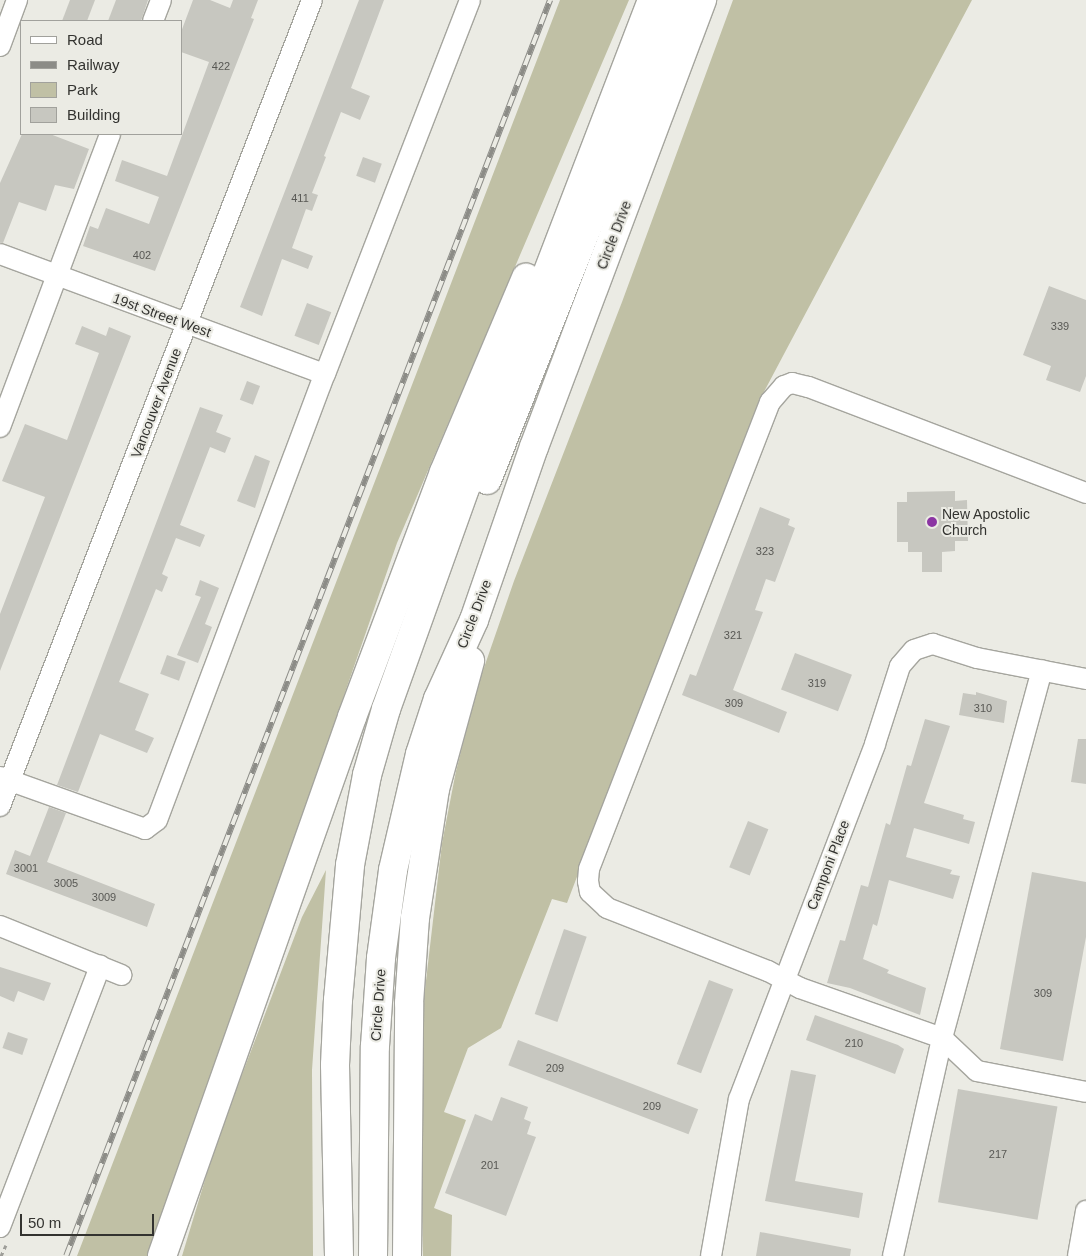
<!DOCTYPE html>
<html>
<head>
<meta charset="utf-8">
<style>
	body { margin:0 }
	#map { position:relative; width:1086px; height:1256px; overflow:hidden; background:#ebebe4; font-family:Helvetica,sans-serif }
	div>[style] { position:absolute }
	.green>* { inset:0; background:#c0c0a5 }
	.building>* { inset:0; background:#c7c7c0; transform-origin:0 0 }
	.path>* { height:3px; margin-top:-1.5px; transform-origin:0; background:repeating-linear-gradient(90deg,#9e9e99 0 4px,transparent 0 8px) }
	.roads { filter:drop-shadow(1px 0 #a5a59e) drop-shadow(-1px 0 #a5a59e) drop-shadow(0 1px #a5a59e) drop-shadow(0 -1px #a5a59e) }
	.minor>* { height:20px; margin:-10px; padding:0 10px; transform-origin:10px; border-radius:10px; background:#fff }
	.highway>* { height:28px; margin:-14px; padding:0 14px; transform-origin:14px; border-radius:14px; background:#fff }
	.rail>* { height:5.5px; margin-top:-2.75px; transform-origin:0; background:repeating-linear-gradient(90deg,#ebebe4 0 11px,#8c8c87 0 22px); box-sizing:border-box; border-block:1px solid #8c8c87 }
	.dots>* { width:14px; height:14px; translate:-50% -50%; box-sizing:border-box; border:2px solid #ebebe4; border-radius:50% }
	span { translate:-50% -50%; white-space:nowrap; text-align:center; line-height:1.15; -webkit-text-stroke:4px #ebebe4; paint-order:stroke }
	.number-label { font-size:11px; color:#585854 }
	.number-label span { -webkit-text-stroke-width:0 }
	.street-label { font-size:14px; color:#333330 }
	.poi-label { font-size:14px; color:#333330 }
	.left { translate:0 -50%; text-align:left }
	.legend { position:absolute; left:20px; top:20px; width:162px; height:115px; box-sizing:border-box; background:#ebebe4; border:1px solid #a1a19c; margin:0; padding:6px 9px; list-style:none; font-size:15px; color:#333330 }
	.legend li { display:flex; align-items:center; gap:10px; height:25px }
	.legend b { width:25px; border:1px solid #a1a19c }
	.scale { position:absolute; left:20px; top:1214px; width:134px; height:22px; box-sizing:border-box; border:2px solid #333330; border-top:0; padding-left:6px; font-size:15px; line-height:18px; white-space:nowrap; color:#333330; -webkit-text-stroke:4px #ebebe4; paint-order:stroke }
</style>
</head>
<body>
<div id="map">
	<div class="green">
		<i style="clip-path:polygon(560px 0,629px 0,397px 543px,149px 1256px,77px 1256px)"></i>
		<i style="clip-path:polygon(733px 0,972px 0,758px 403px,567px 903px,552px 899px,501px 1028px,468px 1048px,444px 1112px,466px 1120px,434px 1208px,452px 1215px,451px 1256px,423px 1256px,421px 1114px,424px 998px,442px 843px,456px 771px,478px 685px,514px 581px,622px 302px)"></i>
		<i style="clip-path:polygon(326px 870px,312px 1070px,313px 1256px,182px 1256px,217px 1140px,302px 917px)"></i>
	</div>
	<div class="building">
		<i style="clip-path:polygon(70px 0,95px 0,87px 21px,62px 21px)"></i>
		<i style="clip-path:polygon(116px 0,148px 0,141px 21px,108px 21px)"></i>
		<i style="clip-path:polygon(193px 0,210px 0,230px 8px,233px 0,258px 0,251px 18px,254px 19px,155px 271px,83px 246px,90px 226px,98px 229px,106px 208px,149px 224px,159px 197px,115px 181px,122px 160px,167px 176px,209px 62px,181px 52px,181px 32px)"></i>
		<i style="clip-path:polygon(359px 0,384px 0,351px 88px,370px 96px,360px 120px,341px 112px,324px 156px,326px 157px,312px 193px,318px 195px,312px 211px,306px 209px,292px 248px,313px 256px,308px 269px,282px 259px,262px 316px,240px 307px)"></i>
		<i style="clip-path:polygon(22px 134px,50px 134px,89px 149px,74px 189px,55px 185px,46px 211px,19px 202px,3px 243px,0 242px,0 183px)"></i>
		<i style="left:363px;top:157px;width:20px;height:20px;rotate:20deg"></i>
		<i style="clip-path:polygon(1049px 286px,1086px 300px,1086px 376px,1080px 392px,1046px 380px,1051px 366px,1023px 355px)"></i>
		<i style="left:307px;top:303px;width:26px;height:35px;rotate:21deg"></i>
		<i style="clip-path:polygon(82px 326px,106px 336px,109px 327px,131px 336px,0 671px,0 614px,45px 497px,2px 481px,25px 424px,67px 440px,99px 353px,75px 344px)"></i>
		<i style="left:247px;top:381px;width:14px;height:20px;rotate:21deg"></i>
		<i style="clip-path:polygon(200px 407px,223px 415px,216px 432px,231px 438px,225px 453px,210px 447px,180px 525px,205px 535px,200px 547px,176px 538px,162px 574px,168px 577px,162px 592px,156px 589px,119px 682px,149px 694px,135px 730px,154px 738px,147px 753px,100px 734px,78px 792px,57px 785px)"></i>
		<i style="clip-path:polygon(255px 455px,270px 461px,255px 508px,237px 501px)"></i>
		<i style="clip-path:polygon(955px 491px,955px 501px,967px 500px,968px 541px,955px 541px,955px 551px,942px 552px,942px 572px,922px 572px,922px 552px,908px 552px,908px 542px,897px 542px,897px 502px,907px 502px,907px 492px)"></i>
		<i style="clip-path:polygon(760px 507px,790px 519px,788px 525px,795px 528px,775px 582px,766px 579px,755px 610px,763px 612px,733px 690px,787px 712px,779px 733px,682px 695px,690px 674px,696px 676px)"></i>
		<i style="clip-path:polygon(200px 580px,219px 588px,205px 624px,212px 627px,198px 663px,177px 655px,201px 597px,195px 595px)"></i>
		<i style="left:795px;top:653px;width:61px;height:39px;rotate:21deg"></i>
		<i style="left:167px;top:655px;width:20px;height:20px;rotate:20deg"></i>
		<i style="clip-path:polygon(976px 692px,1007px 701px,1004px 723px,959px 715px,963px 693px,976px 695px)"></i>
		<i style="clip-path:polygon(925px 719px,950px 726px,924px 803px,964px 815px,963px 819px,975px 822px,969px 844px,914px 828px,906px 857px,952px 870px,950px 874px,960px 876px,953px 899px,889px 880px,877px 926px,873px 924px,863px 959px,889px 970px,887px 973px,926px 988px,920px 1015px,850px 988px,827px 983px,840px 940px,845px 941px,861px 885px,868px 887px,886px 823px,890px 825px,907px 765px,911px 766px)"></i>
		<i style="clip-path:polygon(1078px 739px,1086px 739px,1086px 784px,1071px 782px)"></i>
		<i style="clip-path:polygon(49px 807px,66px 813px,47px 862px,155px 904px,147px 927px,6px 874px,15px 850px,30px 856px)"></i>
		<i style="left:748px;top:821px;width:22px;height:50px;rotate:22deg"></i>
		<i style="clip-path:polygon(1032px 872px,1086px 882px,1086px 937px,1063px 1061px,1000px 1049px)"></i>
		<i style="left:564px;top:929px;width:24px;height:90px;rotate:19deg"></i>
		<i style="clip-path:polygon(0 967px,51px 983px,44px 1001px,18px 991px,14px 1002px,0 996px)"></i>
		<i style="left:709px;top:980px;width:26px;height:90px;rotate:21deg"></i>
		<i style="clip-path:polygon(815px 1015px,898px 1045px,904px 1049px,895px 1074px,806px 1040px)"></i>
		<i style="left:8px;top:1032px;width:21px;height:17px;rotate:19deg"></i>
		<i style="left:518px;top:1040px;width:193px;height:27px;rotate:21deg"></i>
		<i style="clip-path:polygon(791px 1070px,816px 1075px,795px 1181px,863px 1193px,859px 1218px,765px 1201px)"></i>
		<i style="left:958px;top:1089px;width:101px;height:115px;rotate:10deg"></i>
		<i style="clip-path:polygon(501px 1097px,528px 1107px,524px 1119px,531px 1122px,527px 1134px,536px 1137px,506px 1216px,445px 1193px,475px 1114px,492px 1121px)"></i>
		<i style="clip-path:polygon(760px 1232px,851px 1249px,850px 1256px,756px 1256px)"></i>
	</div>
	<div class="path">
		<i style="left:1px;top:1256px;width:12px;rotate:-66deg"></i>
	</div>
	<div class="roads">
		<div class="minor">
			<i style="left:153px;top:21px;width:22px;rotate:-69deg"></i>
			<i style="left:0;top:46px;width:49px;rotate:-69.7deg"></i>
			<i style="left:0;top:254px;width:346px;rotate:20.3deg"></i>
			<i style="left:0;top:427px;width:313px;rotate:-69.4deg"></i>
			<i style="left:1086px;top:493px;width:298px;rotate:-159.1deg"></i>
			<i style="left:808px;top:387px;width:16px;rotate:-166deg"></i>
			<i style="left:792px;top:383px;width:9px;rotate:159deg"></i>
			<i style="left:784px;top:386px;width:21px;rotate:131deg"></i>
			<i style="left:770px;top:402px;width:501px;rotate:111.19deg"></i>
			<i style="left:589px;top:869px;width:12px;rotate:95deg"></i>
			<i style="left:588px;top:881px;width:11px;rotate:80deg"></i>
			<i style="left:590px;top:892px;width:23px;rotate:43deg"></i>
			<i style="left:607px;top:908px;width:173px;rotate:21.4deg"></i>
			<i style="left:768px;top:971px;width:36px;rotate:28deg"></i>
			<i style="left:800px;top:988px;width:151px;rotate:19.4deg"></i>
			<i style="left:942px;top:1038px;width:48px;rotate:43.3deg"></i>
			<i style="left:977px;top:1071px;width:111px;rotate:10.9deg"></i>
			<i style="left:0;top:777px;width:154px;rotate:19.7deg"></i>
			<i style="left:145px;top:829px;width:15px;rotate:-37deg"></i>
			<i style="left:157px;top:820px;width:477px;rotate:-69.4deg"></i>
			<i style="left:325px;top:374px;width:401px;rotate:-68.8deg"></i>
			<i style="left:0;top:806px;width:864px;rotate:-68.84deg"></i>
			<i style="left:0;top:926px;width:131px;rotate:22deg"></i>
			<i style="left:0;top:1227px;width:280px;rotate:-69deg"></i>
			<i style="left:711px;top:1256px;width:159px;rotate:-79.9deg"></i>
			<i style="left:739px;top:1099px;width:380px;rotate:-69deg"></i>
			<i style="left:875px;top:744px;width:82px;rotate:-72.2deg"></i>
			<i style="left:900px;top:666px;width:21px;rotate:-49deg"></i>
			<i style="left:914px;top:650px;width:20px;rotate:-18deg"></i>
			<i style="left:933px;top:644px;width:46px;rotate:17.7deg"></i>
			<i style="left:977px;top:658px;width:111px;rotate:10.9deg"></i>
			<i style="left:893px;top:1256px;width:223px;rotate:-77.3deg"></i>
			<i style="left:942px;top:1038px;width:381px;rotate:-74.8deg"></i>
			<i style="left:1078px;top:1256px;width:46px;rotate:-79.9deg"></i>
		</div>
		<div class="highway">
			<i style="left:487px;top:480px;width:516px;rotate:-68.4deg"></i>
			<i style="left:162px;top:1256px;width:572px;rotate:-70.58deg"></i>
			<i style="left:352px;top:717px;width:262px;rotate:-69.4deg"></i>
			<i style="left:444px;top:472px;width:211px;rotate:-67.1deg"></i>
			<i style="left:339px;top:1256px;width:191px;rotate:-91.2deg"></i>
			<i style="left:335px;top:1065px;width:65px;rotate:-87.4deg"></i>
			<i style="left:338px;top:1000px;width:136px;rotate:-84.9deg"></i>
			<i style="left:350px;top:865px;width:92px;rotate:-79.3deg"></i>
			<i style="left:367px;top:775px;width:69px;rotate:-73.9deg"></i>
			<i style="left:386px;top:709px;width:235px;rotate:-70.3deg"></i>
			<i style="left:465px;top:488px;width:523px;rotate:-69.03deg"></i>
			<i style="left:373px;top:1256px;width:210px;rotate:-89.5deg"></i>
			<i style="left:375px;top:1046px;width:88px;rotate:-86.1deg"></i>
			<i style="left:381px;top:958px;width:89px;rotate:-82.2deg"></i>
			<i style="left:393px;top:870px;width:119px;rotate:-76.9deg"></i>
			<i style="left:420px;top:754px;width:58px;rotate:-71.9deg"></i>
			<i style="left:438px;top:699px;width:87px;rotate:-65.5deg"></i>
			<i style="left:474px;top:620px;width:183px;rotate:-70.9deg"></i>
			<i style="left:534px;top:447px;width:478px;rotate:-69.4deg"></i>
			<i style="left:407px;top:1256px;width:253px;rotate:-89.5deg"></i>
			<i style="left:409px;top:1003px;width:85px;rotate:-86deg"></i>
			<i style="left:415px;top:918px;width:131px;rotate:-81.2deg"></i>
			<i style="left:435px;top:789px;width:133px;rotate:-74.7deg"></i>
		</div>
	</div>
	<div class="rail">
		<i style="left:66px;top:1256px;width:1346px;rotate:-68.93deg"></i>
	</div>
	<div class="dots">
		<i style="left:932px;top:522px;background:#8b35a3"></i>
	</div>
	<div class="number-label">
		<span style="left:221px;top:66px">422</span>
		<span style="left:300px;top:198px">411</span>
		<span style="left:142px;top:255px">402</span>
		<span style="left:1060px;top:326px">339</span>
		<span style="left:765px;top:551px">323</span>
		<span style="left:733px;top:635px">321</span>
		<span style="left:817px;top:683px">319</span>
		<span style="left:734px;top:703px">309</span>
		<span style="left:983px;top:708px">310</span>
		<span style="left:26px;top:868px">3001</span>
		<span style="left:66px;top:883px">3005</span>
		<span style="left:104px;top:897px">3009</span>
		<span style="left:1043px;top:993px">309</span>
		<span style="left:854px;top:1043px">210</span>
		<span style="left:555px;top:1068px">209</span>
		<span style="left:652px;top:1106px">209</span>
		<span style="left:998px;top:1154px">217</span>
		<span style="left:490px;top:1165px">201</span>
	</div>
	<div class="street-label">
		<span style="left:614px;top:235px;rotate:-69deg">Circle Drive</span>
		<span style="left:162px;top:315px;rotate:20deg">19st Street West</span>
		<span style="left:156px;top:403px;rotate:-69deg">Vancouver Avenue</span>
		<span style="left:474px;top:614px;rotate:-69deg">Circle Drive</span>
		<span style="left:828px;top:865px;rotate:-69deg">Camponi Place</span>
		<span style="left:378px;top:1005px;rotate:-86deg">Circle Drive</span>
	</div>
	<div class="poi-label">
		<span class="left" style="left:942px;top:522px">New Apostolic<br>Church</span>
	</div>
	<ul class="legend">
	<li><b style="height:6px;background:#fff"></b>Road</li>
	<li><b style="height:6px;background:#8c8c87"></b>Railway</li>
	<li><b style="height:14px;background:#c0c0a5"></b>Park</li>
	<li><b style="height:14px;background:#c7c7c0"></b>Building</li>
	</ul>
	<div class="scale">50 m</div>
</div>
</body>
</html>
